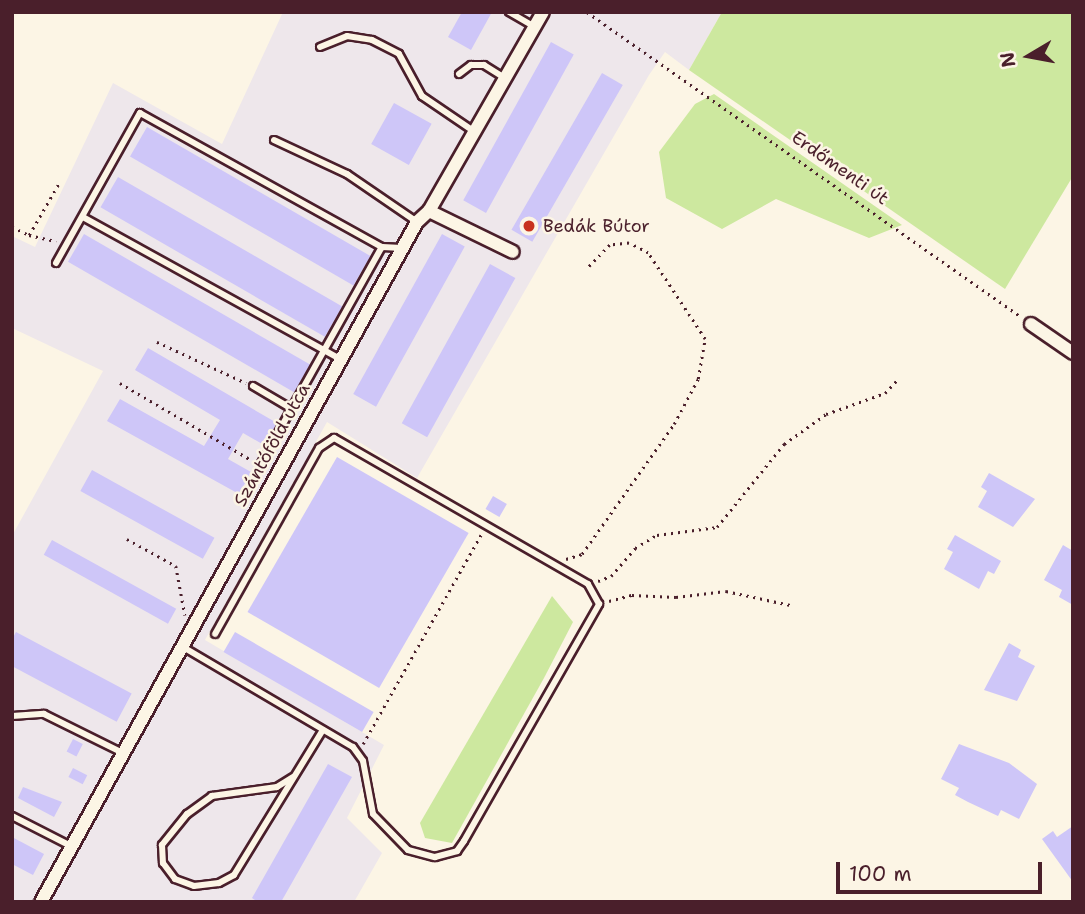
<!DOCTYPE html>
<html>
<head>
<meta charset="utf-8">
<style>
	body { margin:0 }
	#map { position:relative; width:1085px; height:914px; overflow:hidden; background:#fcf5e5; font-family:"Shantell Sans",sans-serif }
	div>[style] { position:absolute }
	.built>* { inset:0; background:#eee7eb }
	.green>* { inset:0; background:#cde89f }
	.building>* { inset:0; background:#cec6f8; transform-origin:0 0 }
	.path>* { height:2.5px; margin-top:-1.25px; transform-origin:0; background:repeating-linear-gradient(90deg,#4a1f2b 0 2px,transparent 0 7px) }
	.roads { filter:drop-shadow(2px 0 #4a1f2b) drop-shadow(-2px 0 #4a1f2b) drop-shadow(0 2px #4a1f2b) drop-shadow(0 -2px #4a1f2b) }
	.service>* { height:6px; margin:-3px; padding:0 3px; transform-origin:3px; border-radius:3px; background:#fcf5e5 }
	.minor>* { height:12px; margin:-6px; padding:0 6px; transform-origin:6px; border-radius:6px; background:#fcf5e5 }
	.dots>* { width:19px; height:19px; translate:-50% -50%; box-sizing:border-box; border:4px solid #fcf5e5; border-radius:50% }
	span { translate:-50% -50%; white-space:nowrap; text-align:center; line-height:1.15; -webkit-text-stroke:5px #fcf5e5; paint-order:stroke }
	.street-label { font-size:18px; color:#4a1f2b }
	.poi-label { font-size:18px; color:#4a1f2b }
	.left { translate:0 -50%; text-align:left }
	.frame { position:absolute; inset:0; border:14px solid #4a1f2b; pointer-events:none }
	.north { position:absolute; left:994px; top:21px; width:70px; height:70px; -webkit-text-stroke:5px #fcf5e5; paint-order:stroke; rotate:260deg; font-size:19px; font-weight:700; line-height:28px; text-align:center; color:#4a1f2b }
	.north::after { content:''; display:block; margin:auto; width:24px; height:32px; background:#4a1f2b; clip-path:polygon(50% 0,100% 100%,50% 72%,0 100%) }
	.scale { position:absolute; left:836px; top:862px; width:206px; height:32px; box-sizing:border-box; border:4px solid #4a1f2b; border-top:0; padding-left:9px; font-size:21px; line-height:24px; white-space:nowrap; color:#4a1f2b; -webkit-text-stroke:5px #fcf5e5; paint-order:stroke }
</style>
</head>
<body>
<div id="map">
	<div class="built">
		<i style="clip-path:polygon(283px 12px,722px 12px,689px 70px,665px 52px,649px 75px,417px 478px,327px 422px,205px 640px,384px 745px,347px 818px,382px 853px,354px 902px,12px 902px,12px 536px,103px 371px,12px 328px,12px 236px,35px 247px,113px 83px,222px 144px)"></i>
	</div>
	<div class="green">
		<i style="clip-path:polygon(722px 12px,1073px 12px,1073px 176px,1005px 289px,689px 70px)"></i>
		<i style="clip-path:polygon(714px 94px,902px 225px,869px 238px,776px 199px,722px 229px,666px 198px,659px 152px,695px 104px)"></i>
		<i style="clip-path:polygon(552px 596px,573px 622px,544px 678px,452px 843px,425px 838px,420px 823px)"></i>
	</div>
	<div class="building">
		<i style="clip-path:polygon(462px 12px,492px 12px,471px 50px,448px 37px)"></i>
		<i style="left:551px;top:42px;width:26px;height:181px;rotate:29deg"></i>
		<i style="left:602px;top:73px;width:24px;height:181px;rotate:30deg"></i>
		<i style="left:394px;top:103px;width:43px;height:47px;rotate:29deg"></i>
		<i style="left:147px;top:127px;width:258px;height:34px;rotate:30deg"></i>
		<i style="left:118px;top:177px;width:259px;height:35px;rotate:30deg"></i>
		<i style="left:84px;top:234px;width:261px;height:32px;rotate:30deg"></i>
		<i style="left:442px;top:234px;width:26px;height:183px;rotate:29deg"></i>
		<i style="left:490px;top:264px;width:29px;height:182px;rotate:29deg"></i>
		<i style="clip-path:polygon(148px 348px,277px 423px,264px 445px,243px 433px,228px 459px,251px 472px,239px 494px,107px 421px,120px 399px,204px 446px,220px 420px,135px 370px)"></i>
		<i style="left:337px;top:457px;width:152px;height:179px;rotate:30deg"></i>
		<i style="left:92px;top:470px;width:140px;height:24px;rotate:29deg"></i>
		<i style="clip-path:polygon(989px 473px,1035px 499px,1013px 527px,978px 507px,987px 491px,981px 487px)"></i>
		<i style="left:493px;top:496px;width:16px;height:15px;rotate:30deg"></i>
		<i style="clip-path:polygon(955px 535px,1001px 561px,994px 574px,988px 571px,979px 589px,944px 569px,953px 552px,947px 549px)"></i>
		<i style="left:52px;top:540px;width:142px;height:17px;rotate:29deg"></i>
		<i style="clip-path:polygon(1063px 545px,1073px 551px,1073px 605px,1059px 597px,1062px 590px,1044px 580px)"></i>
		<i style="left:16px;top:632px;width:131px;height:32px;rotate:28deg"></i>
		<i style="left:235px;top:632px;width:160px;height:23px;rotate:30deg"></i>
		<i style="clip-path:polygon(1009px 643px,1021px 650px,1018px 657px,1035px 666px,1017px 701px,984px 690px)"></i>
		<i style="left:73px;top:739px;width:11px;height:14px;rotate:27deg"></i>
		<i style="clip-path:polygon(959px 744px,1009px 763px,1037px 784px,1019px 819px,1001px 810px,998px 816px,968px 802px,955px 795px,959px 788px,941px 779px)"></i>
		<i style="clip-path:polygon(328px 764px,352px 777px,281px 902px,258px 902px,252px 898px)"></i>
		<i style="left:73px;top:768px;width:16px;height:10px;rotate:27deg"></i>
		<i style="clip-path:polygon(23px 787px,62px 802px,54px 817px,18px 798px)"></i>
		<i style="clip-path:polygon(1073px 826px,1073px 882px,1042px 839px,1053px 831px,1057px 837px)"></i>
		<i style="clip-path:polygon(12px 837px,44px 854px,33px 875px,12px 864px)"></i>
	</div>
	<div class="path">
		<i style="left:587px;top:12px;width:529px;rotate:35.07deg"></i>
		<i style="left:12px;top:227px;width:19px;rotate:25deg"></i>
		<i style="left:29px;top:235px;width:60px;rotate:-60deg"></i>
		<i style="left:29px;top:235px;width:28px;rotate:13deg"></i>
		<i style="left:157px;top:342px;width:98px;rotate:24.7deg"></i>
		<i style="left:120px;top:383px;width:152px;rotate:30.4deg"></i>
		<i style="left:127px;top:539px;width:56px;rotate:28.9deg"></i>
		<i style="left:176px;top:566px;width:50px;rotate:79.6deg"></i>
		<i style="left:566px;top:559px;width:17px;rotate:-17deg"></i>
		<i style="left:582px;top:554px;width:159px;rotate:-54.7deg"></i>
		<i style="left:674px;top:424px;width:51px;rotate:-61.9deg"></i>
		<i style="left:698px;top:379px;width:41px;rotate:-80.1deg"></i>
		<i style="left:705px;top:339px;width:103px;rotate:-123.5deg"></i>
		<i style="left:648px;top:253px;width:21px;rotate:-152deg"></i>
		<i style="left:629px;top:243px;width:19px;rotate:174deg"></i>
		<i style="left:610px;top:245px;width:33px;rotate:134deg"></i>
		<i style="left:598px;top:581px;width:14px;rotate:-21deg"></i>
		<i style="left:611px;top:576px;width:37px;rotate:-49deg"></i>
		<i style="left:635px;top:548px;width:26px;rotate:-31deg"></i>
		<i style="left:657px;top:535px;width:61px;rotate:-7.6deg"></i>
		<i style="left:717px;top:527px;width:107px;rotate:-51.1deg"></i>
		<i style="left:784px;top:444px;width:52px;rotate:-35.5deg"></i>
		<i style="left:826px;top:414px;width:63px;rotate:-19.6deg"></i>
		<i style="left:885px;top:393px;width:19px;rotate:-47deg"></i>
		<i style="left:609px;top:601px;width:24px;rotate:-15deg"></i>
		<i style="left:632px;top:595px;width:44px;rotate:2.6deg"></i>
		<i style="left:676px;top:597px;width:50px;rotate:-6.8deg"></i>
		<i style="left:726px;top:591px;width:66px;rotate:12.3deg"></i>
		<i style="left:363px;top:744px;width:240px;rotate:-60.6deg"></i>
	</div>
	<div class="roads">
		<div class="service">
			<i style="left:509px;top:12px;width:30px;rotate:30deg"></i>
			<i style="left:320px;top:47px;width:29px;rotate:-22deg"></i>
			<i style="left:347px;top:36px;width:25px;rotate:9deg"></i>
			<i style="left:372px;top:40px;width:30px;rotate:27deg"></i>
			<i style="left:399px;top:54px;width:48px;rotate:61.3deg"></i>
			<i style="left:422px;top:96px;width:64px;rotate:34.2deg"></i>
			<i style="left:459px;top:74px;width:15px;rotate:-37deg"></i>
			<i style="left:471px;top:65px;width:13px"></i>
			<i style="left:484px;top:65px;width:25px;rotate:32deg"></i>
			<i style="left:274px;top:140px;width:81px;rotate:25deg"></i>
			<i style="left:347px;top:174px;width:85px;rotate:34.4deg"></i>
			<i style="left:83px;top:217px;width:294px;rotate:28.9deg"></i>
			<i style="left:56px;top:263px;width:172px;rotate:-60.8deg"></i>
			<i style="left:140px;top:113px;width:277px;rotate:29deg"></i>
			<i style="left:382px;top:247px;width:20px;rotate:3deg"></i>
			<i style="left:253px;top:386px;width:45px;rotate:30.5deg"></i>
			<i style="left:260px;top:465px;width:250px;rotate:-60.8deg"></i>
			<i style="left:183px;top:647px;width:197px;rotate:30.5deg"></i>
			<i style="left:353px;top:747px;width:17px;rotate:54deg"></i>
			<i style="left:363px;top:761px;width:54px;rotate:79.3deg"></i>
			<i style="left:373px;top:814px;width:50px;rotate:45.8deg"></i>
			<i style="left:408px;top:850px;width:28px;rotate:15deg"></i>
			<i style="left:435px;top:857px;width:23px;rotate:-15deg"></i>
			<i style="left:457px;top:851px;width:12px;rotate:-55deg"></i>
			<i style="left:464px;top:841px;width:273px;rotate:-60.3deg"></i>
			<i style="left:599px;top:604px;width:23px;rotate:-119deg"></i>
			<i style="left:588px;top:584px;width:293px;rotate:-150.1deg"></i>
			<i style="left:334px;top:438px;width:18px;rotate:146deg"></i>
			<i style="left:319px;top:448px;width:213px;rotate:119.2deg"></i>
			<i style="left:12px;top:716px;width:32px;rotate:-4deg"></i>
			<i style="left:44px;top:714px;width:86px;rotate:26.3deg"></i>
			<i style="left:293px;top:777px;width:19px;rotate:148deg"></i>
			<i style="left:277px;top:787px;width:66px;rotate:172.1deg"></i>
			<i style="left:212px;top:796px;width:31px;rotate:144deg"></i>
			<i style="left:187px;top:814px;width:40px;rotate:129deg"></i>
			<i style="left:162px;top:845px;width:18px;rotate:87deg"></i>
			<i style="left:163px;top:863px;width:20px;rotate:53deg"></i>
			<i style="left:175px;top:879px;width:20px;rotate:20deg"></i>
			<i style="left:194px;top:886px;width:25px;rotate:-7deg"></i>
			<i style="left:219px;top:883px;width:17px;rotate:-28deg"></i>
			<i style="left:234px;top:875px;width:170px;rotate:-58.5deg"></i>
			<i style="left:12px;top:816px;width:66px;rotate:27deg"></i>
		</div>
		<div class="minor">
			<i style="left:429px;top:211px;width:93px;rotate:26deg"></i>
			<i style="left:1031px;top:324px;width:51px;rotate:34.6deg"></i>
			<i style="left:41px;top:902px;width:777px;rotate:-61.06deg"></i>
			<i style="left:417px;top:222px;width:16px;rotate:-43deg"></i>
			<i style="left:429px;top:211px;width:229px;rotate:-60.2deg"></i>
		</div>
	</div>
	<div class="dots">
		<i style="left:529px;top:226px;background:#c8321e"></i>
	</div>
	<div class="street-label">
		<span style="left:840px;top:168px;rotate:35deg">Erdőmenti út</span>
		<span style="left:272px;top:445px;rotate:-61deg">Szántóföld utca</span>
	</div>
	<div class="poi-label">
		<span class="left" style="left:543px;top:226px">Bedák Bútor</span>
	</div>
	<div class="frame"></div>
	<div class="north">N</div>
	<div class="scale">100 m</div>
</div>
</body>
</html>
